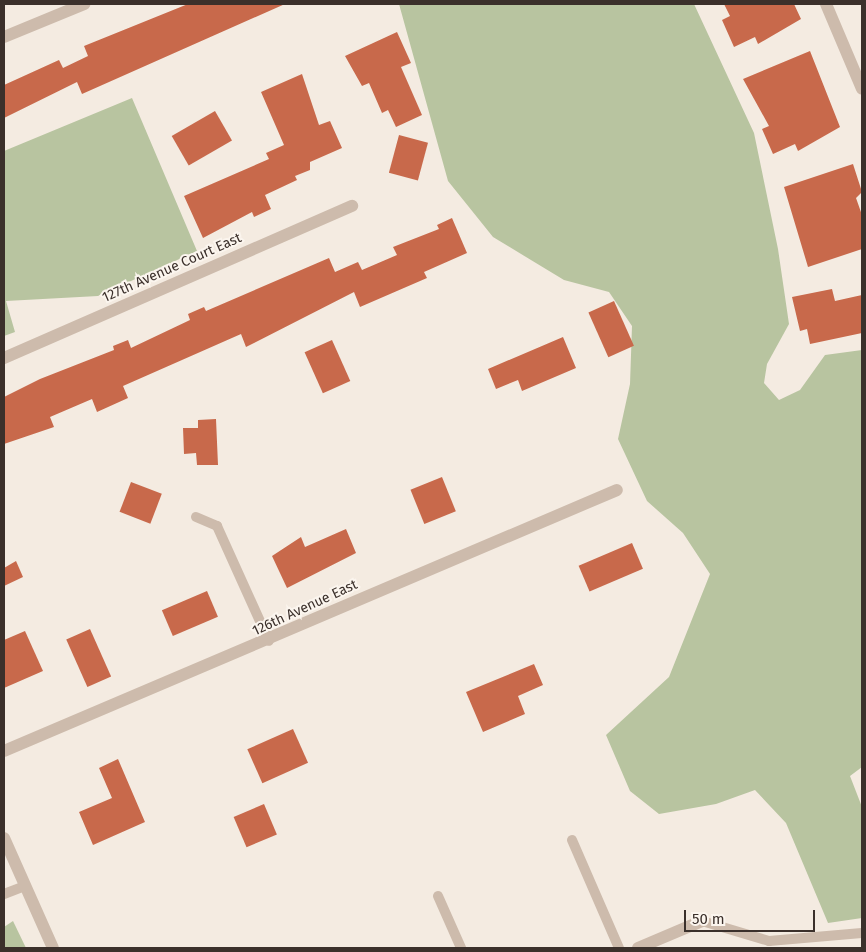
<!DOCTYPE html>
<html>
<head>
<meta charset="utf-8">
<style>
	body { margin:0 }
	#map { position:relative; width:866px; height:952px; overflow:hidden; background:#f4ebe1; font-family:"Fira Sans",sans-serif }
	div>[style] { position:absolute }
	.green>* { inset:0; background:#b8c4a0 }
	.building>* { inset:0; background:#c8694b; transform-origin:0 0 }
	.lane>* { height:10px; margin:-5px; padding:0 5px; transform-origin:5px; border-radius:5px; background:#cdbbac }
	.street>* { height:12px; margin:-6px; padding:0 6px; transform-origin:6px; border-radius:6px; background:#cdbbac }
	span { translate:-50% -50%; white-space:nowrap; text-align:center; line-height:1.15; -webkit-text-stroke:4px #fbf5ee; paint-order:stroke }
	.street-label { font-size:14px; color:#3b302b }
	.frame { position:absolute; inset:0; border:5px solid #3b302b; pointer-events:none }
	.scale { position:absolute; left:684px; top:910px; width:131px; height:22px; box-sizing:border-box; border:2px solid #3b302b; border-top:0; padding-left:6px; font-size:15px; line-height:18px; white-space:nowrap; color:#3b302b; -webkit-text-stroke:4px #fbf5ee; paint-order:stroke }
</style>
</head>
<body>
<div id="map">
	<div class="green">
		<i style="clip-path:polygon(399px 4px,694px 4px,754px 133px,778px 249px,789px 324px,767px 364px,764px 383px,779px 400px,800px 390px,825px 355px,862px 350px,862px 767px,850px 776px,862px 807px,862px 918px,828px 923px,786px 823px,755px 790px,716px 804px,659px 814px,630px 791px,606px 735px,669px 677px,710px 574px,683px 533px,647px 501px,618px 439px,630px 384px,632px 326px,609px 292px,564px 280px,493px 237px,448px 181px)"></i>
		<i style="clip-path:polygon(132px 98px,197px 251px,98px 296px,6px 301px,15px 332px,4px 336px,4px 151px)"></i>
		<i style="clip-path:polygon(13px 921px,26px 948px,4px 948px,4px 927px)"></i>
	</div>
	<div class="building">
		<i style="clip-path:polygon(188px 4px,285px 4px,82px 94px,77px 82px,4px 118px,4px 85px,59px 60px,63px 68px,88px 56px,84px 46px)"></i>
		<i style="clip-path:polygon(724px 4px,794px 4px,801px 19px,758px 44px,755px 37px,734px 47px,722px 20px,730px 16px)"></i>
		<i style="clip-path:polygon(397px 32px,411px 63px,401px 67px,422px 115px,396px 127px,388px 110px,382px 113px,369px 83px,362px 86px,345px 56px)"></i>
		<i style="clip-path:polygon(810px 51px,840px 127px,798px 151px,795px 144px,773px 154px,762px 129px,769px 126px,743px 79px)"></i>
		<i style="clip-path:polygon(302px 74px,319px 125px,330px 121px,342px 148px,310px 162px,310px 170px,295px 176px,297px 180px,265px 195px,271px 209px,254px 217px,252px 212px,203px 238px,184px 196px,269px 159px,266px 153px,284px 145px,261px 92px)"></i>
		<i style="left:215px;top:111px;width:34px;height:50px;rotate:60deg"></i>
		<i style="left:399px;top:135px;width:30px;height:39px;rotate:15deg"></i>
		<i style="clip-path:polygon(853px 164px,862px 192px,856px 198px,862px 215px,862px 249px,808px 267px,784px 187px)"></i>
		<i style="clip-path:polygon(452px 218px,467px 253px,424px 272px,427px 278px,360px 307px,354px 292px,246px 347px,241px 334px,123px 386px,128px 398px,97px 412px,92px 399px,50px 417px,54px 427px,4px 444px,4px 397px,40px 379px,114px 350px,113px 346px,128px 340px,131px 348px,190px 320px,188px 314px,204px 307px,206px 311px,329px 258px,335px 272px,358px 262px,362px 270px,397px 255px,393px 247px,439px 229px,437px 225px)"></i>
		<i style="clip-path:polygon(832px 289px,835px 301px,862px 295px,862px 333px,810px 344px,807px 329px,800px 331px,792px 297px)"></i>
		<i style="left:614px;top:301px;width:49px;height:28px;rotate:66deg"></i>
		<i style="clip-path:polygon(563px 337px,576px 368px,522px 391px,518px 380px,496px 389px,488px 369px)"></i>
		<i style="left:332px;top:340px;width:45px;height:30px;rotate:66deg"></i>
		<i style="clip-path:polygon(216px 419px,218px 465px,197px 465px,196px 453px,184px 454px,183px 428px,198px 428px,198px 420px)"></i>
		<i style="left:442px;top:477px;width:37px;height:34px;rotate:68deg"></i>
		<i style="left:131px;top:482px;width:33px;height:32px;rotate:21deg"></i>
		<i style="clip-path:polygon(346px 529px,356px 553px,287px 588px,272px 556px,301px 537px,305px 547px)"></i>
		<i style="left:632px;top:543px;width:28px;height:58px;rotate:67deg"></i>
		<i style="clip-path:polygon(16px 561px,23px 577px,4px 586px,4px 568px)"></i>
		<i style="left:207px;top:591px;width:28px;height:49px;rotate:67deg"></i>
		<i style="left:90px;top:629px;width:52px;height:26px;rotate:66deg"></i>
		<i style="clip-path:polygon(25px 631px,43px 671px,4px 688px,4px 640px)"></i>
		<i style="clip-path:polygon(534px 664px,543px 685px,518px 696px,525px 714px,483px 732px,466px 692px)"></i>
		<i style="left:293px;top:729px;width:37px;height:50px;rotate:66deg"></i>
		<i style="clip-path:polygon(118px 759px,145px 822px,93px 845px,79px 812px,112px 798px,99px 768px)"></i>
		<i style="left:264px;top:804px;width:33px;height:33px;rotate:67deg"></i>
	</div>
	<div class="lane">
		<i style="left:196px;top:517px;width:23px;rotate:23deg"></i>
		<i style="left:217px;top:526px;width:126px;rotate:65.7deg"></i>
		<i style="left:572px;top:840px;width:118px;rotate:66.5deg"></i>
		<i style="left:4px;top:894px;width:22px;rotate:-21deg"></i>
		<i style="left:438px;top:896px;width:57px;rotate:66.1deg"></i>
		<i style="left:702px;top:921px;width:70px;rotate:16.6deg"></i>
		<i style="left:769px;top:941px;width:93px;rotate:-4.9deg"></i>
	</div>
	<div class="street">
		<i style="left:826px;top:4px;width:92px;rotate:67deg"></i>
		<i style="left:4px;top:37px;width:87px;rotate:-22.4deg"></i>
		<i style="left:4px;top:358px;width:380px;rotate:-23.6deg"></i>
		<i style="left:4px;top:751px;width:666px;rotate:-23.06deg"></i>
		<i style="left:4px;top:838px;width:120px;rotate:66deg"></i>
		<i style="left:638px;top:948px;width:69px;rotate:-22.9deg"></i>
	</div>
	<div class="street-label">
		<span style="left:172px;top:268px;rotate:-24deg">127th Avenue Court East</span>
		<span style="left:305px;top:608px;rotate:-25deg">126th Avenue East</span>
	</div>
	<div class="frame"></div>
	<div class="scale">50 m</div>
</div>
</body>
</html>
